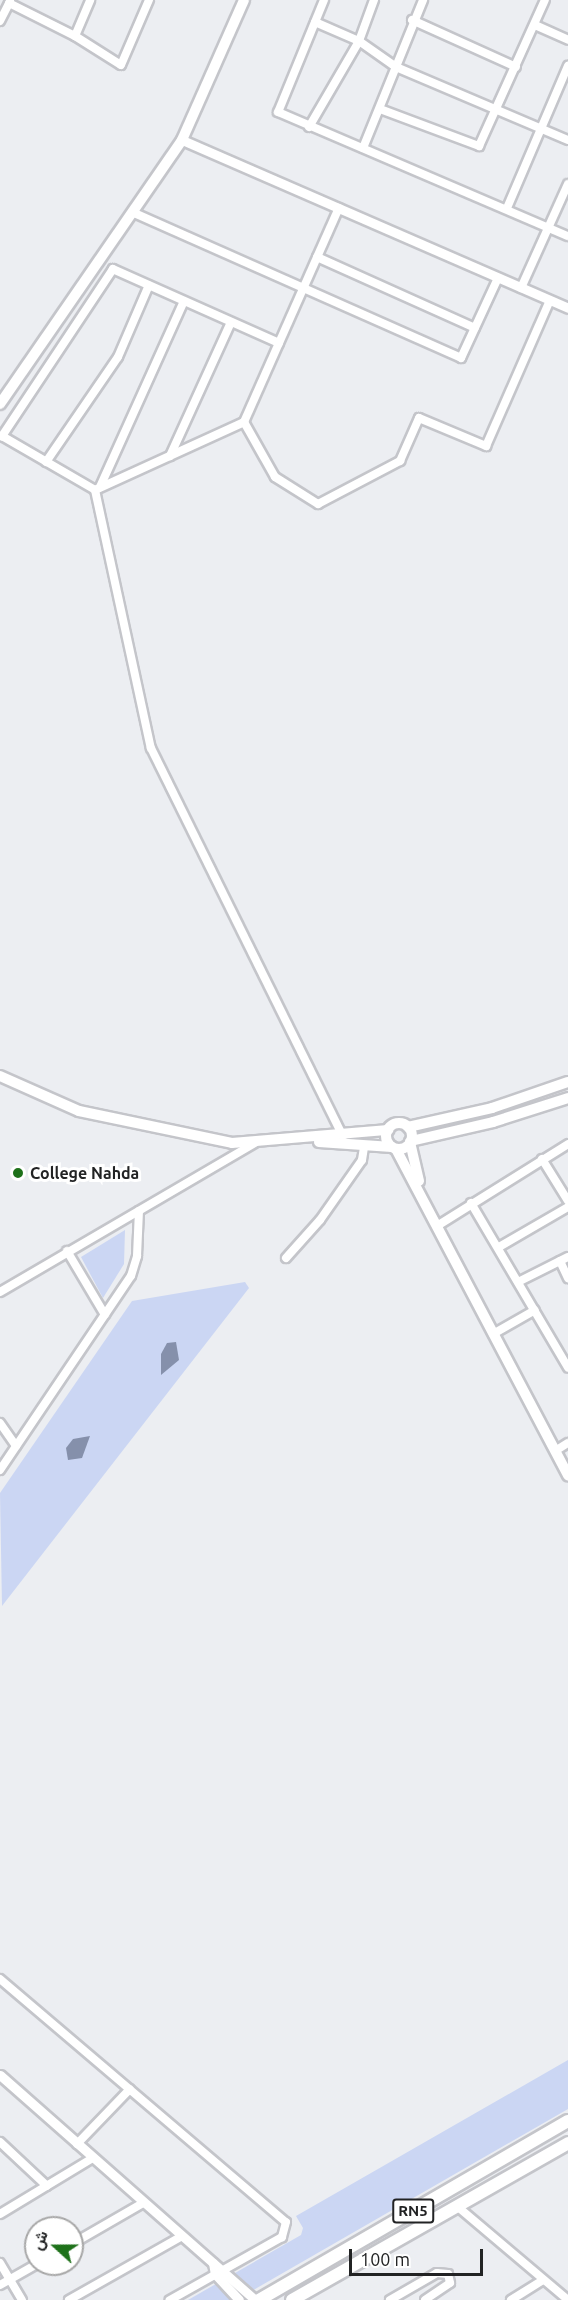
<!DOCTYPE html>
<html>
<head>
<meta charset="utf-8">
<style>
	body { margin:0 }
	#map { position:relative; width:568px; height:2300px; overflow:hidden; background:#eceef2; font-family:Ubuntu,Vazirmatn,sans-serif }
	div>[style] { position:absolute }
	.green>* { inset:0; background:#cbd6f3 }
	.water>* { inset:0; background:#8590ab }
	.roads { filter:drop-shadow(2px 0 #c4c5ca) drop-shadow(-2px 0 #c4c5ca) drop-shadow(0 2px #c4c5ca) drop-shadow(0 -2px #c4c5ca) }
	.minor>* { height:8px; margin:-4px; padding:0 4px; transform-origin:4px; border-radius:4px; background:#fff }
	.tertiary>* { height:9px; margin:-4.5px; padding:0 4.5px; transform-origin:4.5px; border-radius:4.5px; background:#fff }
	.secondary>* { height:10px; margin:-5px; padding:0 5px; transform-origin:5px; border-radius:5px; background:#fff }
	.secondary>.ring { margin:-5px; padding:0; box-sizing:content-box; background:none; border:10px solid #fff; border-radius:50% }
	.primary>* { height:12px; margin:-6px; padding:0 6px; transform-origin:6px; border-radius:6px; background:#fff }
	.dots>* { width:16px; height:16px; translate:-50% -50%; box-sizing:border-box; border:3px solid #fff; border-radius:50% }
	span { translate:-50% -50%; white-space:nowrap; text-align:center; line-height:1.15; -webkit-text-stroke:6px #fff; paint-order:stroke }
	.shield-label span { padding:2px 4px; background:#fff; border:2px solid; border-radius:4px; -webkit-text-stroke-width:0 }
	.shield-label { font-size:15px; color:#222324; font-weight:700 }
	.poi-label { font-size:16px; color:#222324; font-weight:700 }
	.left { translate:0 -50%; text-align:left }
	.north { position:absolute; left:24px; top:2216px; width:60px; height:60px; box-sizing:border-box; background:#fff; border:2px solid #a7a7a7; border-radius:50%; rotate:291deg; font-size:16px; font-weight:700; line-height:24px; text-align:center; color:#222324 }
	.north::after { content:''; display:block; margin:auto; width:21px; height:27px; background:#1e711a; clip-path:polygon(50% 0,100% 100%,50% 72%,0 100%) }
	.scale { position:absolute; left:349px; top:2249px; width:134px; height:27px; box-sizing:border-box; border:3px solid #222324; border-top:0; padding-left:8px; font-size:18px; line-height:21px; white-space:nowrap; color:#222324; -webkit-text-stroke:4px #fff; paint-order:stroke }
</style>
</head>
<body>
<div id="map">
	<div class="green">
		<i style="clip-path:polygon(125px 1230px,124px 1264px,103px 1298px,81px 1257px)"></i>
		<i style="clip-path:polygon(245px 1282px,249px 1288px,2px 1606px,0 1493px,132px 1301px)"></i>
		<i style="clip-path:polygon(568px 2060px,568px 2109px,236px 2300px,188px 2300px,301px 2235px,303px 2228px,296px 2216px)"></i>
	</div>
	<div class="water">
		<i style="clip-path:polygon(176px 1342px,179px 1360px,161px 1375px,161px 1354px,167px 1343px)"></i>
		<i style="clip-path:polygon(90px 1436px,82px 1458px,68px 1460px,66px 1448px,73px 1439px)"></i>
	</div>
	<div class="roads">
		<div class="minor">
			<i style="left:324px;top:0;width:121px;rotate:112.3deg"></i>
			<i style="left:278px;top:112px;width:315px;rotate:23.2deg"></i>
			<i style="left:9px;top:3px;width:74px;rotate:26.6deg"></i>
			<i style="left:75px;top:36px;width:54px;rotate:32.2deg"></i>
			<i style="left:121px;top:65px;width:71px;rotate:-66.7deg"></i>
			<i style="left:412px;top:20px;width:114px;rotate:24.3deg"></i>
			<i style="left:0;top:21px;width:22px;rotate:-63deg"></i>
			<i style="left:315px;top:22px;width:48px;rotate:23.4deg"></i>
			<i style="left:359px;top:41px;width:45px;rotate:35.1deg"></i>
			<i style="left:396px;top:67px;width:187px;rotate:23deg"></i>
			<i style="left:535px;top:25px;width:36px;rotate:24deg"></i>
			<i style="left:75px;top:36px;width:39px;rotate:-67deg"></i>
			<i style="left:380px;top:109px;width:106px;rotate:20.5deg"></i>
			<i style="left:479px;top:146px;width:160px;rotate:-65.7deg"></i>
			<i style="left:309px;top:127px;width:99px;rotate:-59.8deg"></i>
			<i style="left:359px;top:41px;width:44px;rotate:-69.9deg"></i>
			<i style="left:363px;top:148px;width:160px;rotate:-67.9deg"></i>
			<i style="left:507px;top:208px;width:155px;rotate:-66.8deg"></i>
			<i style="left:132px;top:212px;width:360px;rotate:23.9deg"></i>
			<i style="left:461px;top:358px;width:88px;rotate:-65.2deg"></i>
			<i style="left:317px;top:257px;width:173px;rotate:24.2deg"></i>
			<i style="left:521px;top:288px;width:114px;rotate:-65.7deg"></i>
			<i style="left:279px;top:343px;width:182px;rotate:-156deg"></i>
			<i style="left:113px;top:269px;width:201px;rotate:123.6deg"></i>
			<i style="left:2px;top:436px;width:108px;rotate:30.1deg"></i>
			<i style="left:95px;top:490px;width:264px;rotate:77.8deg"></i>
			<i style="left:151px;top:748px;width:433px;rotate:63.7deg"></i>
			<i style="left:244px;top:422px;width:63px;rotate:60.6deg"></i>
			<i style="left:275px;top:477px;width:51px;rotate:32.1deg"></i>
			<i style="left:318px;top:504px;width:93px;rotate:-27.7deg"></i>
			<i style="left:400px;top:461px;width:47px;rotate:-66.2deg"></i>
			<i style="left:419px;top:418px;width:73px;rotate:22.7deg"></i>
			<i style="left:486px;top:446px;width:159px;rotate:-66.3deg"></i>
			<i style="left:170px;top:456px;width:147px;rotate:-65.5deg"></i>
			<i style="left:46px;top:462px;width:127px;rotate:-55.6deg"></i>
			<i style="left:118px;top:357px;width:78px;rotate:-66.7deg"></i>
			<i style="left:100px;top:487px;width:204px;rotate:-65.7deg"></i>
			<i style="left:95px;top:490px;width:164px;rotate:-24.5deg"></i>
			<i style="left:244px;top:422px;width:234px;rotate:-66.1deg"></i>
			<i style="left:542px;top:1159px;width:49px;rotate:58.2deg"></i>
			<i style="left:471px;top:1203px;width:191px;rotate:59.5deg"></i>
			<i style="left:437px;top:1226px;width:155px;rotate:-32deg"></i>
			<i style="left:499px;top:1247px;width:80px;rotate:-30.1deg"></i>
			<i style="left:67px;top:1251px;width:74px;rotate:59.3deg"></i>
			<i style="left:286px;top:1258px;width:51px;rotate:-48.2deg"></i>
			<i style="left:320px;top:1220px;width:73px;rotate:-55deg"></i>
			<i style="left:362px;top:1160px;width:12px;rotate:-81deg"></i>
			<i style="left:560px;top:1261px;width:19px;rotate:65deg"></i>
			<i style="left:518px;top:1282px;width:56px;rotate:-26.6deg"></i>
			<i style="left:0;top:1292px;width:295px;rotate:-30.3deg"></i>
			<i style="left:493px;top:1334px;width:48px;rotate:-29.7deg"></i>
			<i style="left:0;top:1423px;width:28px;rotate:55deg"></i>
			<i style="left:555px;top:1451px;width:15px;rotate:-32deg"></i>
			<i style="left:0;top:1470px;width:234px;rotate:-56deg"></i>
			<i style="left:131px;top:1276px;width:21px;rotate:-73deg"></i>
			<i style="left:137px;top:1256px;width:45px;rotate:-87.5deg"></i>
			<i style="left:0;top:1979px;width:375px;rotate:40.4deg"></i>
			<i style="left:286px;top:2222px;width:16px;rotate:105deg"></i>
			<i style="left:282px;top:2237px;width:129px;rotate:150.6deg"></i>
			<i style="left:0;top:2142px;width:64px;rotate:43.1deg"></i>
			<i style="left:77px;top:2144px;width:76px;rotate:-46.1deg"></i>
			<i style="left:458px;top:2207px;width:144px;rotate:40.2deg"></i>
			<i style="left:0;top:2214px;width:109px;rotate:-31.1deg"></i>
			<i style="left:72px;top:2244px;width:82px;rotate:-30deg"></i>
			<i style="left:0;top:2263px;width:43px;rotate:59.3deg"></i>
			<i style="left:0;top:2285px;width:43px;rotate:-29.6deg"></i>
			<i style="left:69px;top:2300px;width:130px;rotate:-29.5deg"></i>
			<i style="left:390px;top:2300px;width:54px;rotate:-29.9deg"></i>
			<i style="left:437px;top:2273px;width:11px;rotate:5deg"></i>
			<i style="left:448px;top:2274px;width:9px;rotate:77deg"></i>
			<i style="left:450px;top:2283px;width:30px;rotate:146deg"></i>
			<i style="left:511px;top:2300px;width:38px;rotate:-32deg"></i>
		</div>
		<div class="tertiary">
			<i style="left:182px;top:140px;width:421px;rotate:23.5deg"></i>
			<i style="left:0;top:2075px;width:340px;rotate:41.4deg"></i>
			<i style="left:213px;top:2263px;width:11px;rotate:80deg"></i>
			<i style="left:215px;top:2274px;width:35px;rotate:47deg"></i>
		</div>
		<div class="secondary">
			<i style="left:0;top:404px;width:321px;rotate:-55.4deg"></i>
			<i style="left:182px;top:140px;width:153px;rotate:-66.1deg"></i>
			<i style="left:0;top:1076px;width:86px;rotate:23.9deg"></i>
			<i style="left:79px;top:1111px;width:156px;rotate:11.8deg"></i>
			<i style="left:232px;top:1143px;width:157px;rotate:-4.8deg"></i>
			<i class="ring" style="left:386px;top:1123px;width:16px;height:16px"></i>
			<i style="left:408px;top:1127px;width:86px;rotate:-12.7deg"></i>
			<i style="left:492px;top:1108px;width:80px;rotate:-18.9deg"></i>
			<i style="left:411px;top:1141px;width:84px;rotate:-13deg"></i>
			<i style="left:493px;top:1122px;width:79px;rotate:-17.7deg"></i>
			<i style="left:319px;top:1142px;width:73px;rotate:3.9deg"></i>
			<i style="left:410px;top:1142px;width:40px;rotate:77deg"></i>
			<i style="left:396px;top:1149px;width:369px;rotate:62.2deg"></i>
		</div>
		<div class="primary">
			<i style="left:259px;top:2300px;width:357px;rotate:-30.1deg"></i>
			<i style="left:292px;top:2300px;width:318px;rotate:-29.6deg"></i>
		</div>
	</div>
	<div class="dots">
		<i style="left:18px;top:1173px;background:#1e711a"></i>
	</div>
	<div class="shield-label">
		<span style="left:413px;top:2211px">RN5</span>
	</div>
	<div class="poi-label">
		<span class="left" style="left:30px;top:1173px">College Nahda</span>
	</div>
	<div class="north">ش</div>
	<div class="scale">100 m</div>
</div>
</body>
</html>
